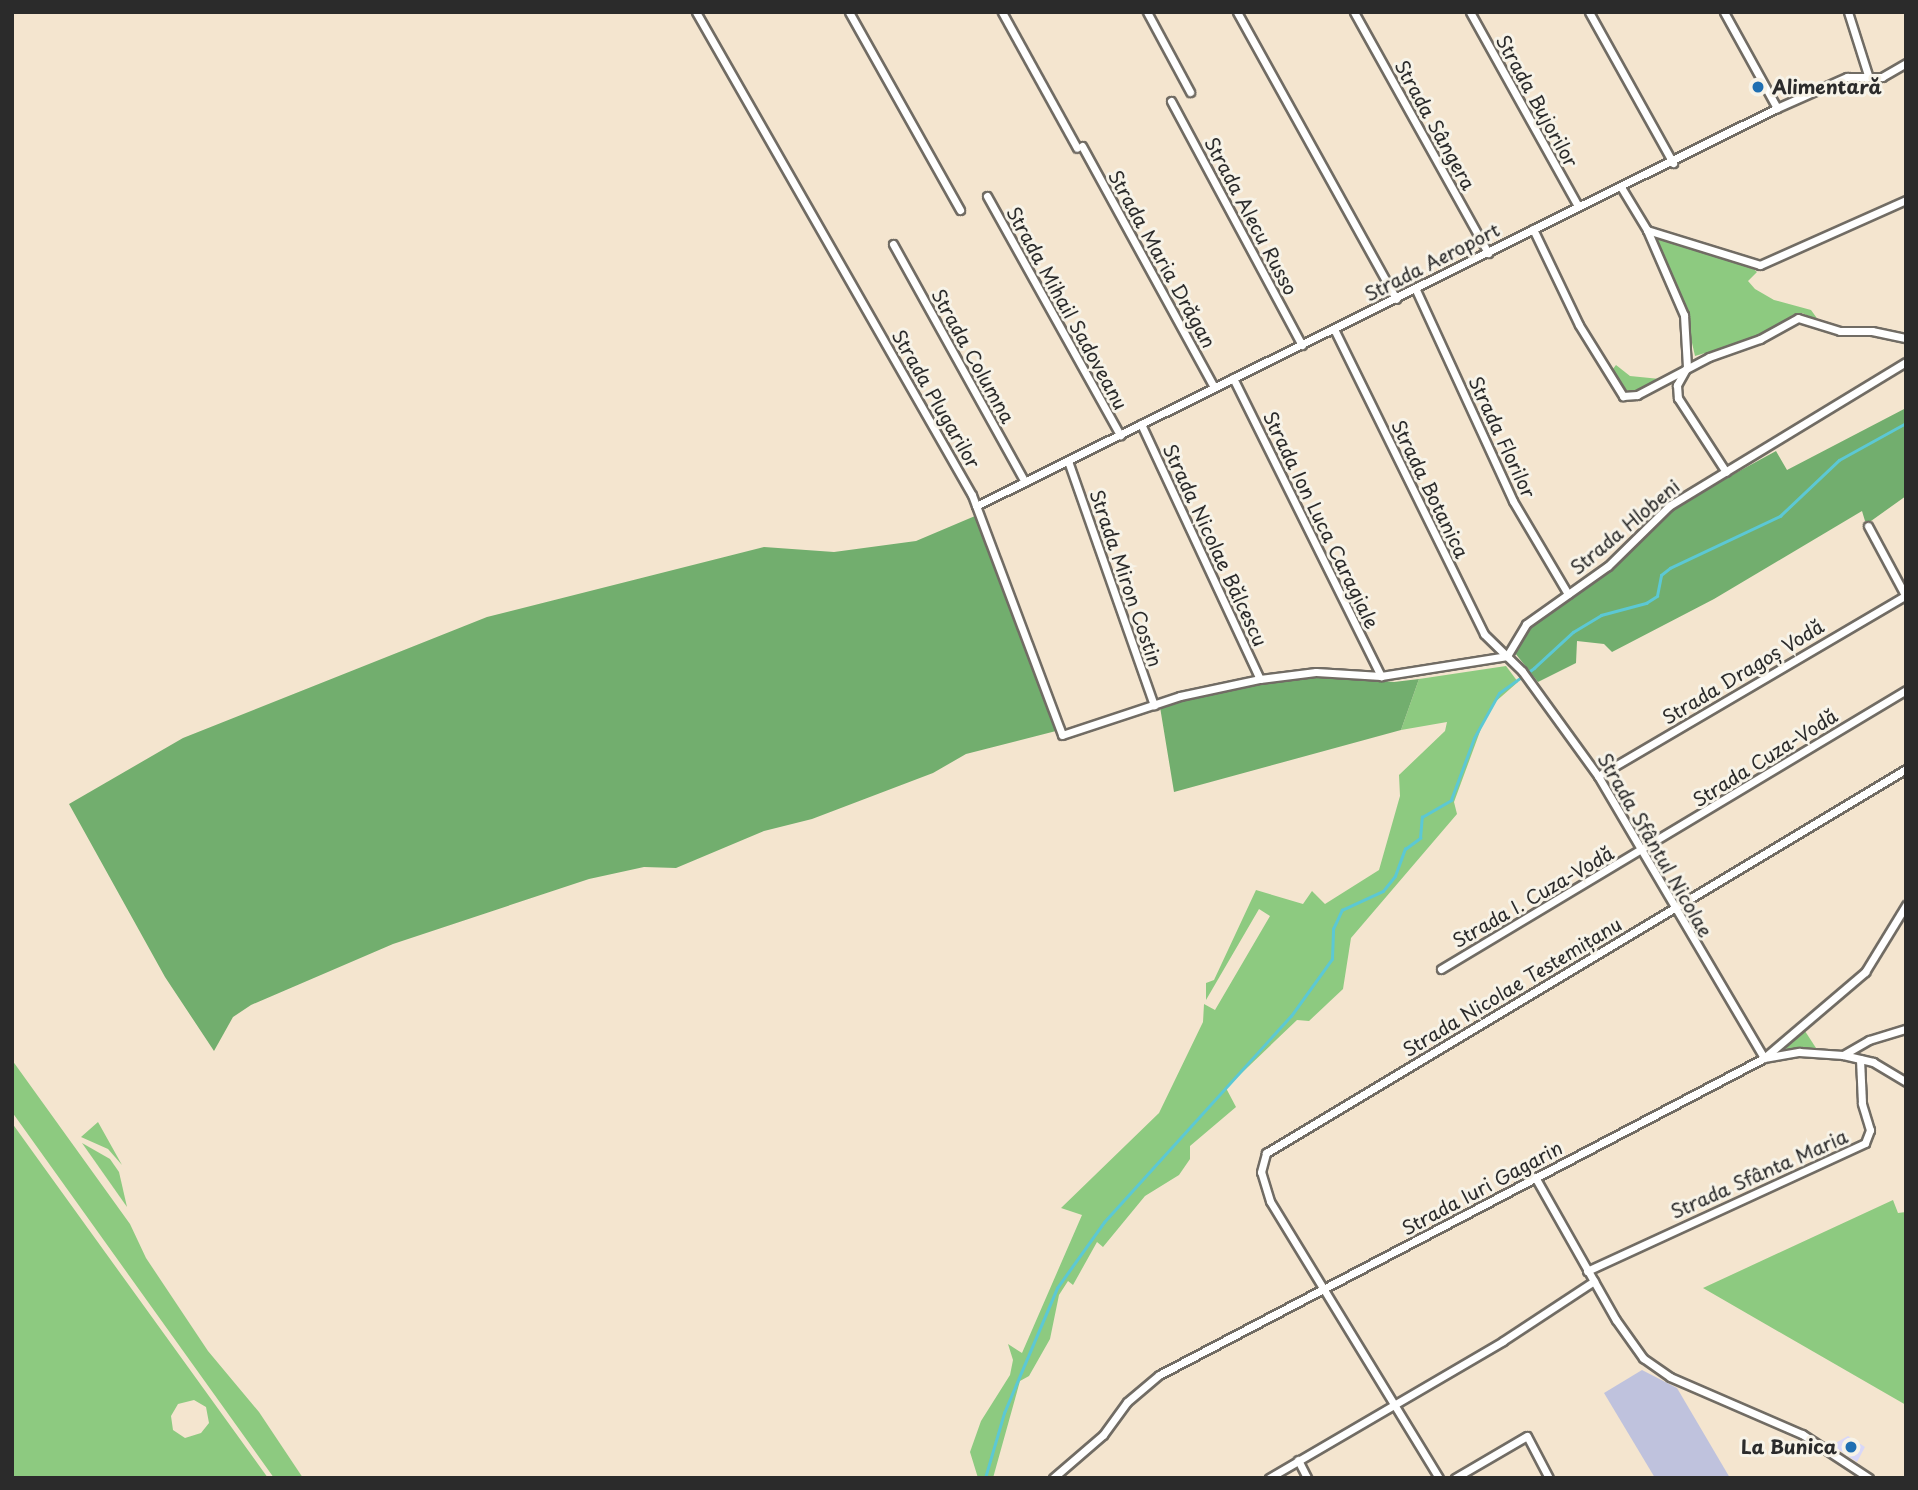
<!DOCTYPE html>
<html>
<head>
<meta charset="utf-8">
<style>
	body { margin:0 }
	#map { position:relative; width:1918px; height:1490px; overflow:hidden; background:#f4e5cf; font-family:"Playpen Sans",sans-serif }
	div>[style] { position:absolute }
	.built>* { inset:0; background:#d8d7f8 }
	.industrial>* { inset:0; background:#bfc2dd }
	.green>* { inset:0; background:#8dca80 }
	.forest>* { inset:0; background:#72ae6e }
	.stream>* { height:2.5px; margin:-1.25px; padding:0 1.25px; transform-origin:1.25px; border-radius:1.25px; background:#5cc8d4 }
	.roads { filter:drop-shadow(2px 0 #716c64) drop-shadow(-2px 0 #716c64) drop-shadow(0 2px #716c64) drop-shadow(0 -2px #716c64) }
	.minor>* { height:7px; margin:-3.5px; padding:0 3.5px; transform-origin:3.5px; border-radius:3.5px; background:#fff }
	.dots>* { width:19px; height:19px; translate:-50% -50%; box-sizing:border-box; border:4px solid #f7f3e8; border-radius:50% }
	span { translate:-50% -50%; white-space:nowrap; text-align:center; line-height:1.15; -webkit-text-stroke:6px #f7f3e8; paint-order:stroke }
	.poi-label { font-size:19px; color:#2b2b2b; font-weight:700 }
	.left { translate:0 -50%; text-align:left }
	.right { translate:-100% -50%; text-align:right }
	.street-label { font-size:19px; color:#2b2b2b }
	.frame { position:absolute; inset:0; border:14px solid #2b2b2b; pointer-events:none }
</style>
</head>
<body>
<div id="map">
	<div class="built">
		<i style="clip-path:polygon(1848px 1436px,1865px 1447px,1857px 1462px,1832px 1445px)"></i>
	</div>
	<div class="industrial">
		<i style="clip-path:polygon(1642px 1370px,1677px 1388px,1730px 1478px,1655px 1478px,1604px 1393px)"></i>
	</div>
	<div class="green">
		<i style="clip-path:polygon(1654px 237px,1750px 266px,1757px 272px,1748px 281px,1755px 289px,1774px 300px,1811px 310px,1819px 321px,1802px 313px,1793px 315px,1756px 338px,1695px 356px,1685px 312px)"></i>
		<i style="clip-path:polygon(1616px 365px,1630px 376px,1660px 379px,1634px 392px,1625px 390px,1609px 374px)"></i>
		<i style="clip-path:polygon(1506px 666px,1518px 682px,1494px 703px,1482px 726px,1454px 802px,1457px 814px,1351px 938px,1343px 989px,1309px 1021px,1297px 1020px,1226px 1088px,1236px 1107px,1190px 1146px,1190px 1159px,1179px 1175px,1145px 1196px,1103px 1247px,1097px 1242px,1073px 1285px,1068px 1281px,1059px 1295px,1050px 1339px,1029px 1376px,1020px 1381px,993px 1478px,978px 1478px,970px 1452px,981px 1421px,1010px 1375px,1013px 1360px,1008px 1344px,1022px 1353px,1082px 1215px,1061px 1208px,1159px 1113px,1203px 1022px,1204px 1004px,1215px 1010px,1270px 916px,1259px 909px,1206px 1000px,1206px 983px,1214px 980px,1256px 890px,1303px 904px,1312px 891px,1325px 904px,1379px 870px,1400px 796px,1399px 775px,1445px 731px,1447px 722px,1401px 730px,1419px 679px)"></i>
		<i style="clip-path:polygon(1803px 1028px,1816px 1048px,1786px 1049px,1784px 1044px)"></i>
		<i style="clip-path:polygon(12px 1060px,130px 1224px,146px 1258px,208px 1351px,259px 1412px,303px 1478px,274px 1478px,12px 1112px)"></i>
		<i style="clip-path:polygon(98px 1122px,122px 1165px,108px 1149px,81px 1137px)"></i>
		<i style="clip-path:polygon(evenodd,12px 1123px,35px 1155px,268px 1478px,12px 1478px,12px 1123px,194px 1400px,206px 1407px,209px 1423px,201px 1433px,185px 1438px,173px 1430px,171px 1416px,178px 1404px,194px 1400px)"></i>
		<i style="clip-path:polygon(82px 1143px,110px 1159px,119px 1172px,127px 1207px)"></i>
		<i style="clip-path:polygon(1893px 1200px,1898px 1213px,1906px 1212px,1906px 1405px,1703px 1288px)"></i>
	</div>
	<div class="forest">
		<i style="clip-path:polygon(1906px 408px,1906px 496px,1871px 521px,1865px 521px,1862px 511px,1714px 599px,1612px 652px,1604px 644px,1577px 641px,1576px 663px,1538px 682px,1515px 653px,1535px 622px,1605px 574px,1677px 505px,1776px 451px,1787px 470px)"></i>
		<i style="clip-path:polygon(975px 516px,1056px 731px,966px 754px,933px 773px,812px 819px,764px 831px,676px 868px,644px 867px,589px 879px,393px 944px,251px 1005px,233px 1017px,214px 1051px,165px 977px,69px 804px,183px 738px,487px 617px,764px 547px,834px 552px,916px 541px)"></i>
		<i style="clip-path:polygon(1318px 674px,1394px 682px,1419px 679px,1401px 730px,1174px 792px,1160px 707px,1258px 682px)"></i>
	</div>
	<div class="stream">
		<i style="left:985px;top:1478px;width:68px;rotate:-73.7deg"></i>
		<i style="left:1004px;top:1413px;width:136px;rotate:-67deg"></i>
		<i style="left:1057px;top:1288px;width:81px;rotate:-54.5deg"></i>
		<i style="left:1104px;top:1222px;width:278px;rotate:-47.8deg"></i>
		<i style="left:1291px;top:1016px;width:70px;rotate:-54.3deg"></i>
		<i style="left:1332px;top:959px;width:30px;rotate:-88deg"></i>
		<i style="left:1333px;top:929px;width:21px;rotate:-65deg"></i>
		<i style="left:1342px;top:910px;width:45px;rotate:-24.9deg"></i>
		<i style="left:1383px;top:891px;width:19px;rotate:-51deg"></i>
		<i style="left:1395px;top:876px;width:29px;rotate:-70deg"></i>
		<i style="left:1405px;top:849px;width:19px;rotate:-36deg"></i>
		<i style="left:1420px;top:838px;width:21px;rotate:-85deg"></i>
		<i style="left:1422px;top:817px;width:34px;rotate:-30deg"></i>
		<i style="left:1451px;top:800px;width:66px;rotate:-69.6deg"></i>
		<i style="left:1474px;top:738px;width:51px;rotate:-60.9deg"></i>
		<i style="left:1499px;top:693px;width:43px;rotate:-35.5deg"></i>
		<i style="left:1534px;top:668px;width:53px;rotate:-42.7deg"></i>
		<i style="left:1573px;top:632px;width:33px;rotate:-31deg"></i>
		<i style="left:1601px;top:615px;width:47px;rotate:-14.9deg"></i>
		<i style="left:1646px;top:603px;width:13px;rotate:-32deg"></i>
		<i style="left:1657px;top:596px;width:21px;rotate:-79deg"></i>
		<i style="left:1661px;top:575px;width:11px;rotate:-38deg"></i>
		<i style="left:1670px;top:568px;width:122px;rotate:-25.3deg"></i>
		<i style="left:1780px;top:516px;width:81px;rotate:-43.5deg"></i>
		<i style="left:1839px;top:460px;width:77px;rotate:-28.9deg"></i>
	</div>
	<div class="roads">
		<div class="minor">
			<i style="left:696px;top:12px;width:556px;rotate:60.26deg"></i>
			<i style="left:972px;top:495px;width:256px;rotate:69.4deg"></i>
			<i style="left:1062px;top:735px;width:124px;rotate:-18.3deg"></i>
			<i style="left:1180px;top:696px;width:82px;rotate:-12deg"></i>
			<i style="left:1260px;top:679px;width:56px;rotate:-7.1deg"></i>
			<i style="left:1316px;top:672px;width:65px;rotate:3.5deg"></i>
			<i style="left:1381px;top:676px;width:128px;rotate:-9deg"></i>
			<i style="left:1507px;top:656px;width:37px;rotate:-59deg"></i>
			<i style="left:1526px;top:624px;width:100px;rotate:-35.3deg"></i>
			<i style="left:1608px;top:566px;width:86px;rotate:-44.5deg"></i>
			<i style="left:1669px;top:506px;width:277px;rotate:-31.3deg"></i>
			<i style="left:849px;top:12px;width:227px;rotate:60.7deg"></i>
			<i style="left:1002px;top:12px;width:155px;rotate:61.1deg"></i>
			<i style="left:1147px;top:12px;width:91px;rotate:61.7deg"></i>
			<i style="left:1237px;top:12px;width:328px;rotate:61deg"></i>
			<i style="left:1354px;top:12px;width:276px;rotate:60.9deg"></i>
			<i style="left:1470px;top:12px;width:222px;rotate:60.9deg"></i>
			<i style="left:1589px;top:12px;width:173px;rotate:60.9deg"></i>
			<i style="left:1724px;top:12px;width:110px;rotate:61.1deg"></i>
			<i style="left:1848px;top:12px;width:66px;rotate:72.4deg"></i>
			<i style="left:1171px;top:101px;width:277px;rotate:61.8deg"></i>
			<i style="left:1082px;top:146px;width:275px;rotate:61.3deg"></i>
			<i style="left:1621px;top:187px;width:50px;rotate:58.8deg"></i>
			<i style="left:1647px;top:230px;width:93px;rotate:66.5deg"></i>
			<i style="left:1684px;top:315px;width:52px;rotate:86.7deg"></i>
			<i style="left:1687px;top:367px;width:21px;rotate:119deg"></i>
			<i style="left:1677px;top:385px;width:13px;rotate:86deg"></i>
			<i style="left:1678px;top:398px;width:88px;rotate:57deg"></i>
			<i style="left:987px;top:196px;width:274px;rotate:60.9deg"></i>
			<i style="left:1533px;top:229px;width:106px;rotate:64.4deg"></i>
			<i style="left:1579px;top:325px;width:84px;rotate:58.2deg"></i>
			<i style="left:1623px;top:396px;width:14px;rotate:-4deg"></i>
			<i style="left:1637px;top:395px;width:81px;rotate:-27.8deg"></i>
			<i style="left:1709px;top:357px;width:54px;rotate:-19.4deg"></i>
			<i style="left:1760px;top:339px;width:43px;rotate:-28.9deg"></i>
			<i style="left:1798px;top:318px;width:44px;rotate:17.2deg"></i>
			<i style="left:1840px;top:331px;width:32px"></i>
			<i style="left:1872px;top:331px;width:35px;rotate:12deg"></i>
			<i style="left:1647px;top:230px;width:118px;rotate:17.2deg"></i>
			<i style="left:1760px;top:265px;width:160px;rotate:-24deg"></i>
			<i style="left:893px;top:244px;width:272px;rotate:61deg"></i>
			<i style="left:1416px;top:290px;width:232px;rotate:65.3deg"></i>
			<i style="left:1513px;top:501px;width:108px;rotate:59.4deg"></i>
			<i style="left:1334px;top:329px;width:340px;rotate:63.8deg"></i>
			<i style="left:1484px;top:634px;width:53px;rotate:44.2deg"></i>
			<i style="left:1522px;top:671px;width:130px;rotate:54.1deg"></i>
			<i style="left:1598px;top:776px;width:327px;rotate:59.5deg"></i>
			<i style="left:1764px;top:1058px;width:36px;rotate:-10deg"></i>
			<i style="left:1799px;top:1052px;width:44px;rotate:3.9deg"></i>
			<i style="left:1843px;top:1055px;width:31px;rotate:13deg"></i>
			<i style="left:1873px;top:1062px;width:39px;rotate:31deg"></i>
			<i style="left:1233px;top:378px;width:333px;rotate:63.6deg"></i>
			<i style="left:1141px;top:424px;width:281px;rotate:65deg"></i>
			<i style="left:1068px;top:461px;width:259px;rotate:70.6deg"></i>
			<i style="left:976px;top:506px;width:894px;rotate:-26.42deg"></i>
			<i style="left:1777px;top:108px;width:77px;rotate:-23.9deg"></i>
			<i style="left:1847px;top:77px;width:35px"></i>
			<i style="left:1882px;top:77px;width:28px;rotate:-30deg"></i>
			<i style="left:1868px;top:526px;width:81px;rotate:61.8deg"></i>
			<i style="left:1598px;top:776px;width:356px;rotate:-30.4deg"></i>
			<i style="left:1441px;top:969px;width:542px;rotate:-30.96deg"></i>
			<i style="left:1843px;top:1055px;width:30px;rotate:-30deg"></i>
			<i style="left:1869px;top:1040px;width:39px;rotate:-17deg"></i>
			<i style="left:1535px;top:1177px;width:164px;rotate:60.5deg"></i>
			<i style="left:1616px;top:1320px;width:47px;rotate:54.6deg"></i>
			<i style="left:1643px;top:1358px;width:33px;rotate:35deg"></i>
			<i style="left:1670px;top:1377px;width:144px;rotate:23.4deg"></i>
			<i style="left:1802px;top:1434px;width:80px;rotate:33.3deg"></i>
			<i style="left:1587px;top:1271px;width:306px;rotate:-24.7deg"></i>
			<i style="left:1865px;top:1143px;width:14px;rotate:-69deg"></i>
			<i style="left:1870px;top:1130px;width:28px;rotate:-107deg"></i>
			<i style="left:1862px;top:1103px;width:44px;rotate:-92.6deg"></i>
			<i style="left:1298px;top:1460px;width:20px;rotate:63deg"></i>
			<i style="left:1053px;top:1478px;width:66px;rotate:-40.7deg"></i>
			<i style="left:1103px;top:1435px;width:41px;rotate:-54deg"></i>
			<i style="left:1127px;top:1402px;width:42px;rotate:-40.2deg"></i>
			<i style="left:1159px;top:1375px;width:683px;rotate:-27.65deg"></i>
			<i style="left:1764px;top:1058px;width:133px;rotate:-40.4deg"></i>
			<i style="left:1865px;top:972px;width:79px;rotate:-58.5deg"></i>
			<i style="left:1269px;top:1478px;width:271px;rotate:-30.3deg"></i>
			<i style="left:1503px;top:1341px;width:109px;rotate:-33.4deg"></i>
			<i style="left:1439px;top:1478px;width:324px;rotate:-121.4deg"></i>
			<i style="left:1270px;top:1201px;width:30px;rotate:-107deg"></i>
			<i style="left:1261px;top:1172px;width:20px;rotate:-75deg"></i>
			<i style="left:1266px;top:1153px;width:746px;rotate:-30.96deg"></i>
			<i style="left:1455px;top:1478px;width:83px;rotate:-30.3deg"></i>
			<i style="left:1527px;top:1436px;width:47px;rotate:62.4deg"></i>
		</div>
	</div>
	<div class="dots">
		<i style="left:1758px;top:87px;background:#1f6fb2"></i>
		<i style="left:1851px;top:1447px;background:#1f6fb2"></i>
	</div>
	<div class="poi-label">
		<span class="left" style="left:1772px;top:87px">Alimentară</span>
		<span class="right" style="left:1837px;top:1447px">La Bunica</span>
	</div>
	<div class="street-label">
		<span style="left:1537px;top:101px;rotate:61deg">Strada Bujorilor</span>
		<span style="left:1435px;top:125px;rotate:61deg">Strada Sângera</span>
		<span style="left:1251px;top:216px;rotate:62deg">Strada Alecu Russo</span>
		<span style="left:1162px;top:259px;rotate:61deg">Strada Maria Drăgan</span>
		<span style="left:1432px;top:262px;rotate:-27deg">Strada Aeroport</span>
		<span style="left:1067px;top:308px;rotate:61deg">Strada Mihail Sadoveanu</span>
		<span style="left:973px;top:356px;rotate:61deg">Strada Columna</span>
		<span style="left:936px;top:399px;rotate:60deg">Strada Plugarilor</span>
		<span style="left:1502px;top:437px;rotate:65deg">Strada Florilor</span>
		<span style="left:1430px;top:489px;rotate:64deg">Strada Botanica</span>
		<span style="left:1321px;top:520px;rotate:64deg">Strada Ion Luca Caragiale</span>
		<span style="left:1625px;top:527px;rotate:-40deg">Strada Hlobeni</span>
		<span style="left:1215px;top:545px;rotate:65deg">Strada Nicolae Bălcescu</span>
		<span style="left:1126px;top:578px;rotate:71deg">Strada Miron Costin</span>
		<span style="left:1743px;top:672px;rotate:-31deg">Strada Dragoș Vodă</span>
		<span style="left:1765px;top:758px;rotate:-32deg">Strada Cuza-Vodă</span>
		<span style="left:1655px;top:845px;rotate:60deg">Strada Sfântul Nicolae</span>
		<span style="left:1533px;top:897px;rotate:-30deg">Strada I. Cuza-Vodă</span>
		<span style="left:1512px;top:987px;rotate:-31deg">Strada Nicolae Testemițanu</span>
		<span style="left:1759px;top:1174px;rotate:-24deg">Strada Sfânta Maria</span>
		<span style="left:1482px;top:1188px;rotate:-28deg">Strada Iuri Gagarin</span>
	</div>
	<div class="frame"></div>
</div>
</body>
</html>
